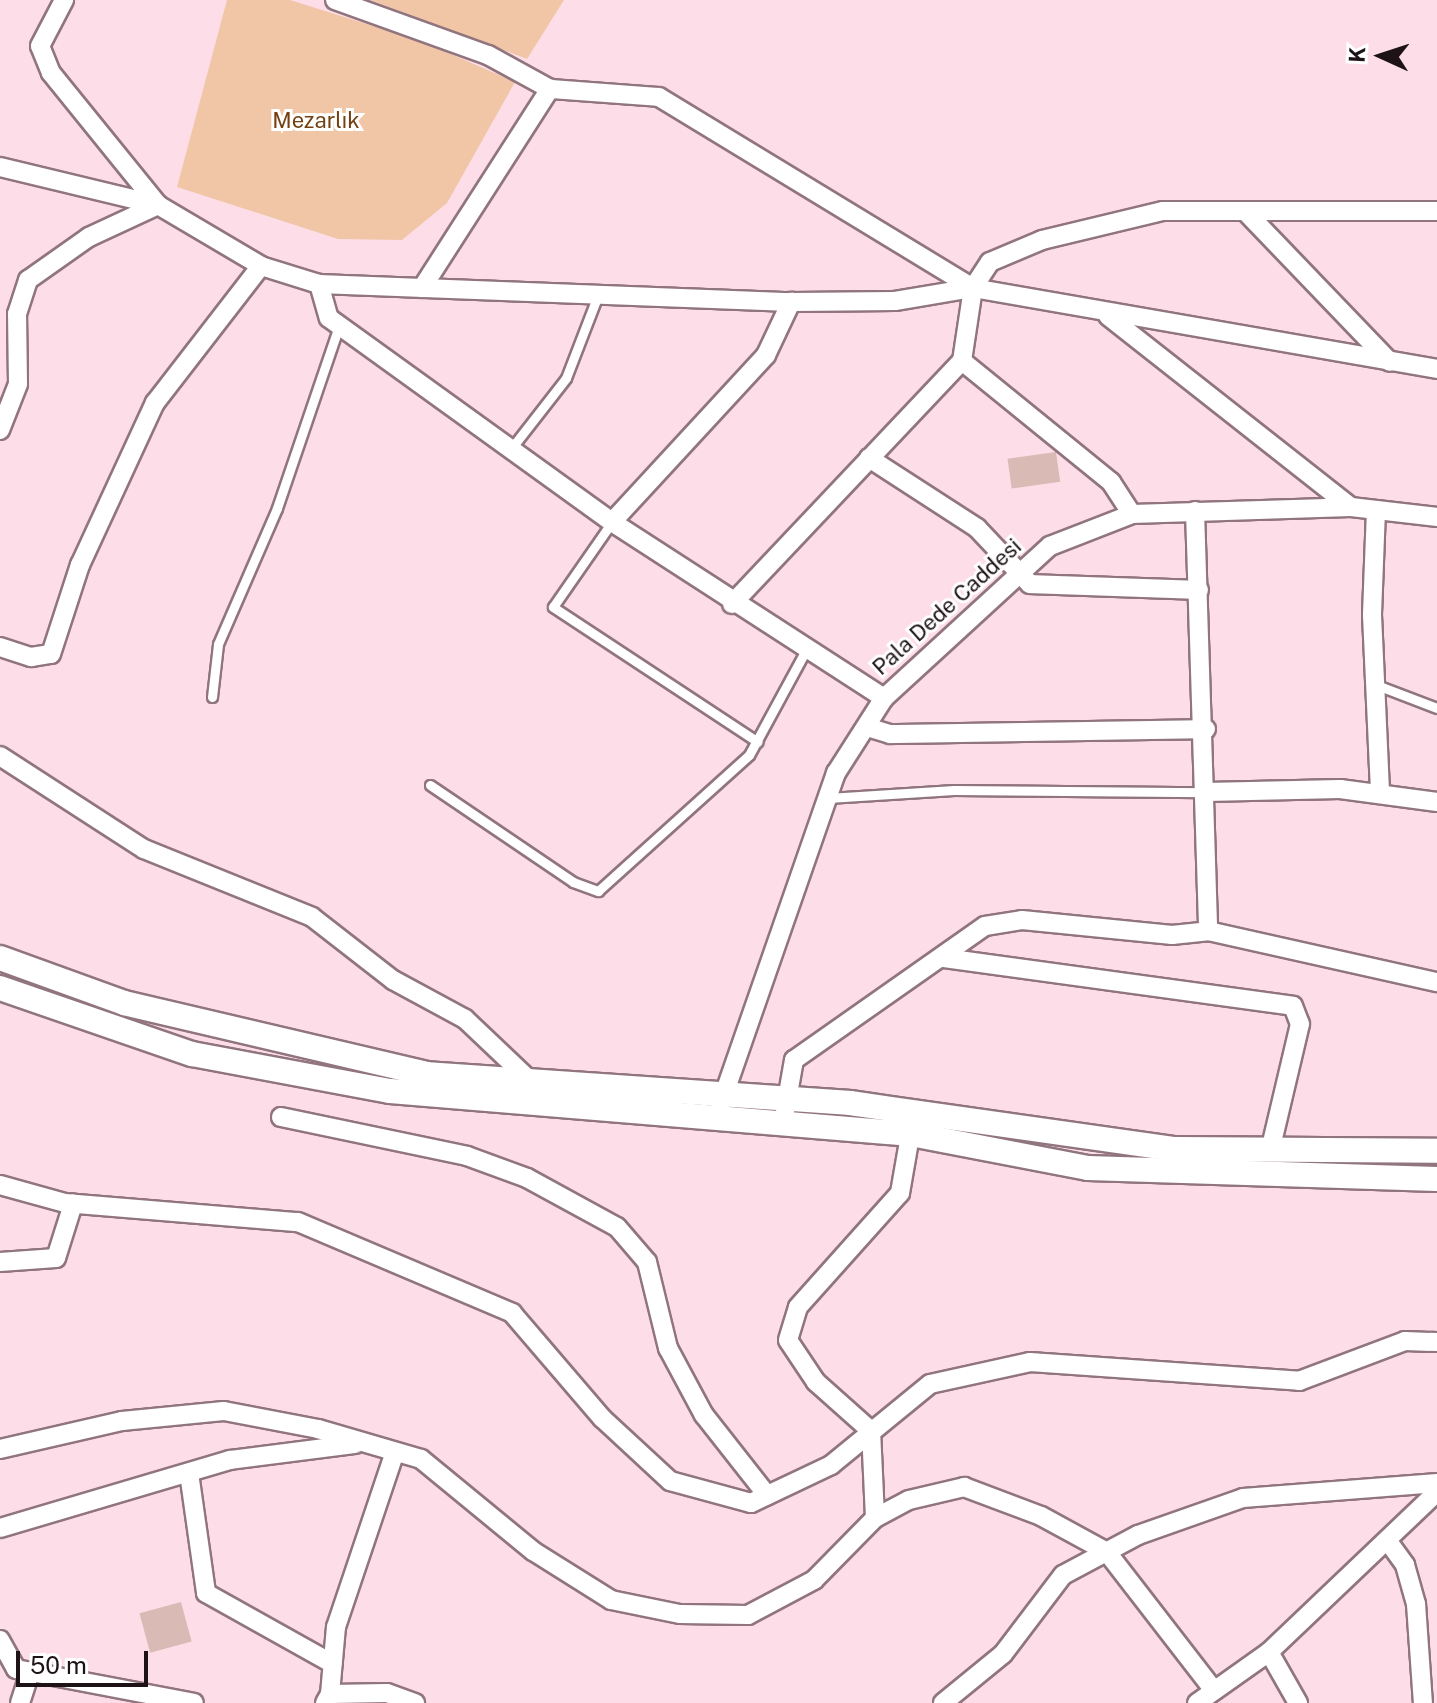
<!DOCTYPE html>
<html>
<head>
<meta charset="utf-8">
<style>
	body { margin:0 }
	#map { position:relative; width:1437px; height:1703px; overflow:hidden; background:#fddee8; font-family:"Public Sans",sans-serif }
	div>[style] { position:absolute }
	.green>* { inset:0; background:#f0c6a6 }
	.building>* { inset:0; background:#d9bab5; transform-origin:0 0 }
	.roads { filter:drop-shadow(2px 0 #91757e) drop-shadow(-2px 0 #91757e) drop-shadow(0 2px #91757e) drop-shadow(0 -2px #91757e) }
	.service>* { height:9px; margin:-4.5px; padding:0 4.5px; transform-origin:4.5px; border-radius:4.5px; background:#fff }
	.minor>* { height:18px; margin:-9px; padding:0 9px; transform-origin:9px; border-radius:9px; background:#fff }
	.tertiary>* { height:24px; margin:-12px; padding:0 12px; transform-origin:12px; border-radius:12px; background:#fff }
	span { translate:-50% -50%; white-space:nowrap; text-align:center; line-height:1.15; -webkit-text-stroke:6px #fff; paint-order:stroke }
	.park-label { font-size:22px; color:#744113 }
	.street-label { font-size:22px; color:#1d1316 }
	.north { position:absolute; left:1341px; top:16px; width:80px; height:80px; -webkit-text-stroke:6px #fff; paint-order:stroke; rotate:273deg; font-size:22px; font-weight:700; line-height:32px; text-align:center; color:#1d1316 }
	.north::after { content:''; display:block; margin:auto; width:28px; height:36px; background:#1d1316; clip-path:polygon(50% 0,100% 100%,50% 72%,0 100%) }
	.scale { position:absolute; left:16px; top:1651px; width:132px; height:36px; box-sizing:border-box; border:4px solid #1d1316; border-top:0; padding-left:10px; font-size:24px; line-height:28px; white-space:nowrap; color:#1d1316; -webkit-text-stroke:6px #fff; paint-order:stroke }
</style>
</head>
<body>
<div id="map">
	<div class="green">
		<i style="clip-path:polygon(227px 0,290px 0,421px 41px,515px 82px,447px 203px,402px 240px,338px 239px,177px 187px)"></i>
		<i style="clip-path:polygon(370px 0,564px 0,527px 59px)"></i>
	</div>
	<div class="building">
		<i style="left:1056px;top:452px;width:30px;height:49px;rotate:82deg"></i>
		<i style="left:181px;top:1602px;width:41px;height:43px;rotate:75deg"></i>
	</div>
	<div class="roads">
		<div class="service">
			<i style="left:510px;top:450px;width:91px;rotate:-52.1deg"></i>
			<i style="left:566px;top:378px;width:89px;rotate:-68.9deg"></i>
			<i style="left:612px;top:522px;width:103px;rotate:124.8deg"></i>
			<i style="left:553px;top:607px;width:245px;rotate:33.4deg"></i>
			<i style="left:1374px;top:684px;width:67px;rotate:20.9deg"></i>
			<i style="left:212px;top:697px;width:53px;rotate:-83.5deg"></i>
			<i style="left:218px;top:644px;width:148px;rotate:-66.5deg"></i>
			<i style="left:277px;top:508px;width:192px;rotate:-71.2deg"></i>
			<i style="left:430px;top:785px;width:173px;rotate:34.1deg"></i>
			<i style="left:573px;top:882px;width:27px;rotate:20deg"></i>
			<i style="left:598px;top:891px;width:203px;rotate:-42deg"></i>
			<i style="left:749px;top:755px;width:119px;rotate:-61.5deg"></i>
			<i style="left:828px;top:798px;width:126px;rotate:-3.6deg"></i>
			<i style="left:954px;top:790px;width:252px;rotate:0.5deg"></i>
		</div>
		<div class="minor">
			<i style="left:335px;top:0;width:163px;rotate:19.8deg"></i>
			<i style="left:488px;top:55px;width:71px;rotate:28.7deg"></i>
			<i style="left:550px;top:89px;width:109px;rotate:4.2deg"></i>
			<i style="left:659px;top:97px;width:368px;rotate:31.3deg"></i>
			<i style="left:973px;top:288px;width:471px;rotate:9.9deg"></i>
			<i style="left:0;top:167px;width:163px;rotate:13.5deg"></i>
			<i style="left:158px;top:205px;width:120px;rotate:30.6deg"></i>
			<i style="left:261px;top:266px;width:61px;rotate:17.2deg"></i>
			<i style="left:319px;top:284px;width:472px;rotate:2.2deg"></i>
			<i style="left:791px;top:302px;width:104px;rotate:-0.6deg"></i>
			<i style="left:895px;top:301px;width:79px;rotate:-9.5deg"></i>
			<i style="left:1245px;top:211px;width:209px;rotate:46.2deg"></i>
			<i style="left:319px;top:284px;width:35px;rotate:74deg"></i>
			<i style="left:329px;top:318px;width:349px;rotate:35.8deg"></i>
			<i style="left:612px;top:522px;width:324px;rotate:32.9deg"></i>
			<i style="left:422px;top:288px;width:237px;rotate:-57.3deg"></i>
			<i style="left:1108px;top:316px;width:309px;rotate:38.2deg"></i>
			<i style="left:962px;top:361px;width:192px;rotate:39.1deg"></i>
			<i style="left:1111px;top:482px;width:38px;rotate:57deg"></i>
			<i style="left:0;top:430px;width:49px;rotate:-68.6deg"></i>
			<i style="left:18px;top:384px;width:70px;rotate:-90.8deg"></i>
			<i style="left:17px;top:314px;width:36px;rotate:-72deg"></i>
			<i style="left:28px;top:280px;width:75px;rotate:-35.2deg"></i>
			<i style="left:89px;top:237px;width:76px;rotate:-24.9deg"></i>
			<i style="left:158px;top:205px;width:170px;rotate:-129deg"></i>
			<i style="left:51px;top:73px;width:29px;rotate:-112deg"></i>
			<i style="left:40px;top:46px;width:52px;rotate:-62.4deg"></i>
			<i style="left:869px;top:458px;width:129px;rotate:32.9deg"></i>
			<i style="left:977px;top:528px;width:77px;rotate:46.6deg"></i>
			<i style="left:1030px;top:584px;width:169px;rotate:2deg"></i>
			<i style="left:1376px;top:510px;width:105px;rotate:92.2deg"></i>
			<i style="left:1372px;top:615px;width:176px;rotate:87.4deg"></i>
			<i style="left:1195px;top:511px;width:420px;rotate:88.2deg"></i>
			<i style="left:612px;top:522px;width:227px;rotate:-47.3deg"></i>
			<i style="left:766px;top:355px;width:59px;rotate:-64.7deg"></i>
			<i style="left:732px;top:604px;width:335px;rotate:-46.6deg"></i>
			<i style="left:962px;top:361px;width:74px;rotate:-81.4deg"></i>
			<i style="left:973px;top:288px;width:31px;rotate:-57deg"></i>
			<i style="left:990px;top:262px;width:56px;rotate:-22.9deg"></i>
			<i style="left:1042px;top:240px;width:124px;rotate:-13.5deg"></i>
			<i style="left:1163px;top:211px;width:274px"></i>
			<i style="left:0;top:647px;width:33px;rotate:18deg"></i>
			<i style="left:31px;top:657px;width:20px;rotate:-9deg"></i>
			<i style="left:51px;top:654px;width:94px;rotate:-72deg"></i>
			<i style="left:80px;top:565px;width:179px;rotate:-65.2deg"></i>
			<i style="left:155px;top:403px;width:173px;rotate:-52.3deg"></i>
			<i style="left:867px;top:727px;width:24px;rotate:17deg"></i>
			<i style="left:890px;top:734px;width:316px;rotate:-0.9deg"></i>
			<i style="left:0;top:756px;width:171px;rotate:32.9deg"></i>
			<i style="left:144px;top:849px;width:181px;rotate:22deg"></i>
			<i style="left:312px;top:917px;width:103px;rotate:37.9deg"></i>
			<i style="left:393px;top:980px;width:82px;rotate:28.4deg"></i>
			<i style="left:465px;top:1019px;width:83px;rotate:43.5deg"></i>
			<i style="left:1206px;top:792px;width:134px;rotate:-1.3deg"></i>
			<i style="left:1340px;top:789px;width:98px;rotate:7.6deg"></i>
			<i style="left:944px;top:958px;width:352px;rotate:7.8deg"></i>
			<i style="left:1293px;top:1006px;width:19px;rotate:69deg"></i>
			<i style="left:1300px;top:1024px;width:130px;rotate:103.3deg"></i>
			<i style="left:720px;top:1106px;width:353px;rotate:-70.8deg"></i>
			<i style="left:836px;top:773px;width:89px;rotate:-57.4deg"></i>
			<i style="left:884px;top:698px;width:225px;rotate:-42.5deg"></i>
			<i style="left:1050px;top:546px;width:88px;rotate:-21.3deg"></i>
			<i style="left:1132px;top:514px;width:219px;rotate:-1.8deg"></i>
			<i style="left:1351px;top:507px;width:87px;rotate:6.6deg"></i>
			<i style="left:785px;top:1111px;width:52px;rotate:-80deg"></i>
			<i style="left:794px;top:1060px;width:233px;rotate:-35.1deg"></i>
			<i style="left:985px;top:926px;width:37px;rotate:-9deg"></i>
			<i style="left:1022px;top:920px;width:151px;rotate:5.7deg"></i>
			<i style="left:1172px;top:935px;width:36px;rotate:-6deg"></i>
			<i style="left:1208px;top:931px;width:235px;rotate:12.6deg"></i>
			<i style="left:281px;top:1117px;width:190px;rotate:11.8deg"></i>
			<i style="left:467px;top:1156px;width:64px;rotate:20.1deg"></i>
			<i style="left:527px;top:1178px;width:102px;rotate:28.6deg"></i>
			<i style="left:617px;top:1227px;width:46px;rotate:49.4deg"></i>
			<i style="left:647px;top:1262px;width:89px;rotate:76.3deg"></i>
			<i style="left:668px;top:1348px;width:76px;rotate:61.8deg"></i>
			<i style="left:704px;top:1415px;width:102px;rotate:51.8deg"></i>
			<i style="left:0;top:1185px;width:67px;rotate:15.5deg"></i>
			<i style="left:65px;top:1203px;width:234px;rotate:4.7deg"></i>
			<i style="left:298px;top:1222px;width:233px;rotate:23deg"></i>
			<i style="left:512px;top:1313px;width:138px;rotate:49.4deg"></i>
			<i style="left:602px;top:1418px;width:93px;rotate:42.8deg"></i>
			<i style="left:670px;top:1481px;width:84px;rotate:15.2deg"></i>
			<i style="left:751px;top:1503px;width:89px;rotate:-25.4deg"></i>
			<i style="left:831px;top:1465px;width:128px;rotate:-39.3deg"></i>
			<i style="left:930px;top:1384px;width:102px;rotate:-12.4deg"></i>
			<i style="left:1030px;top:1362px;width:270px;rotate:4deg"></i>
			<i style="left:1299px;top:1381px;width:113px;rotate:-20.7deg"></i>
			<i style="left:1405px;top:1341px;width:32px;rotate:2deg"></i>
			<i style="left:0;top:1262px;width:56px;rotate:-4.1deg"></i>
			<i style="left:56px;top:1258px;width:57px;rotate:-72.5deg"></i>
			<i style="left:0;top:1449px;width:125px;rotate:-12.9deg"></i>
			<i style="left:122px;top:1421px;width:102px;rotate:-5.6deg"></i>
			<i style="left:224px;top:1411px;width:96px;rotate:10.8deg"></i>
			<i style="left:318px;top:1429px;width:107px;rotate:16.2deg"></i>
			<i style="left:421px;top:1459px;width:145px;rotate:39.4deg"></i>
			<i style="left:533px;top:1551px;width:92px;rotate:32.1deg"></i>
			<i style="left:611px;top:1600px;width:70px;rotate:11.5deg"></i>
			<i style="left:680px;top:1614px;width:68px;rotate:0.8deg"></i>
			<i style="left:748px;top:1615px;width:75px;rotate:-27.9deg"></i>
			<i style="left:814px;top:1580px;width:87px;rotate:-45.5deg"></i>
			<i style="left:875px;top:1518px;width:87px;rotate:-92.6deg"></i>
			<i style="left:871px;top:1431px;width:74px;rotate:-138.3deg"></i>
			<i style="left:816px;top:1382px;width:50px;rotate:-123.7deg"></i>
			<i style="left:788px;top:1340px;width:34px;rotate:-73deg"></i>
			<i style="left:798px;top:1307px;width:153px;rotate:-48.2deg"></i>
			<i style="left:900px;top:1193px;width:70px;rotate:-80.1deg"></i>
			<i style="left:189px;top:1473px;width:121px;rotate:81.9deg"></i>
			<i style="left:206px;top:1593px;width:145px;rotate:29.2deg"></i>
			<i style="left:875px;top:1518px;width:38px;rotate:-28deg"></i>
			<i style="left:909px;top:1500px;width:57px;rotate:-13.3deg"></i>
			<i style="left:964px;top:1487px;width:82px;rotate:20.6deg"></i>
			<i style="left:1041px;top:1516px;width:75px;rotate:28.6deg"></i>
			<i style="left:1107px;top:1552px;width:172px;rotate:52.3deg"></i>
			<i style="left:0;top:1528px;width:240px;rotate:-16.5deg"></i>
			<i style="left:230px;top:1460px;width:126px;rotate:-7.3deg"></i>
			<i style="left:1387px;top:1540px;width:31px;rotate:54deg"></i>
			<i style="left:1405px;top:1565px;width:41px;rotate:74.2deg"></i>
			<i style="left:1416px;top:1604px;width:99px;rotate:86deg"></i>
			<i style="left:0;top:1640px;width:33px;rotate:61deg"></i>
			<i style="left:16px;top:1669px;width:181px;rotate:10.8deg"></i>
			<i style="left:1269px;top:1652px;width:59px;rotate:60.4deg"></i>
			<i style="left:330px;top:1694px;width:67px;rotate:-84.9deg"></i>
			<i style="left:336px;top:1627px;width:185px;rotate:-71.4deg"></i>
			<i style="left:20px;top:1703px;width:33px;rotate:-72deg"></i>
			<i style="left:325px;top:1703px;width:10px;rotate:-61deg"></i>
			<i style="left:330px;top:1694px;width:57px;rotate:-1deg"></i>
			<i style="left:387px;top:1693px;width:30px;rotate:20deg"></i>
			<i style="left:943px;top:1703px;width:77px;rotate:-39.2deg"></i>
			<i style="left:1003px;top:1654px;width:99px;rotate:-52.8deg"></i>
			<i style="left:1063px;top:1575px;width:85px;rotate:-28.1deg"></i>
			<i style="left:1138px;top:1535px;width:111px;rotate:-19.4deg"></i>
			<i style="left:1243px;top:1498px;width:195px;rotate:-4.4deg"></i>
			<i style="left:1197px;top:1703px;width:88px;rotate:-35.3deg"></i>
			<i style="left:1269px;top:1652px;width:232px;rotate:-43.6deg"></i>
		</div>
		<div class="tertiary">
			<i style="left:0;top:958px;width:132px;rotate:19.9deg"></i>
			<i style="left:124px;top:1003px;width:310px;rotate:13.2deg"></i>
			<i style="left:426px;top:1074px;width:425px;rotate:3.9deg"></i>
			<i style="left:850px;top:1103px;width:328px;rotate:8.1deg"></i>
			<i style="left:1175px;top:1149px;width:262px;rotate:0.4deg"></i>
			<i style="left:0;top:988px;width:203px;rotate:19deg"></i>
			<i style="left:192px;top:1054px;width:201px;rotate:10.6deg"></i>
			<i style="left:390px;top:1091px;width:523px;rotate:4.72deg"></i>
			<i style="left:911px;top:1134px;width:180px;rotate:10.9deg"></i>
			<i style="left:1088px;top:1168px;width:349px;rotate:1.8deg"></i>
		</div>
	</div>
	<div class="park-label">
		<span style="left:316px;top:121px">Mezarlık</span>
	</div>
	<div class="street-label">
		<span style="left:947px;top:607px;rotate:-42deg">Pala Dede Caddesi</span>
	</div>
	<div class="north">K</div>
	<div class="scale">50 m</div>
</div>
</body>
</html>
